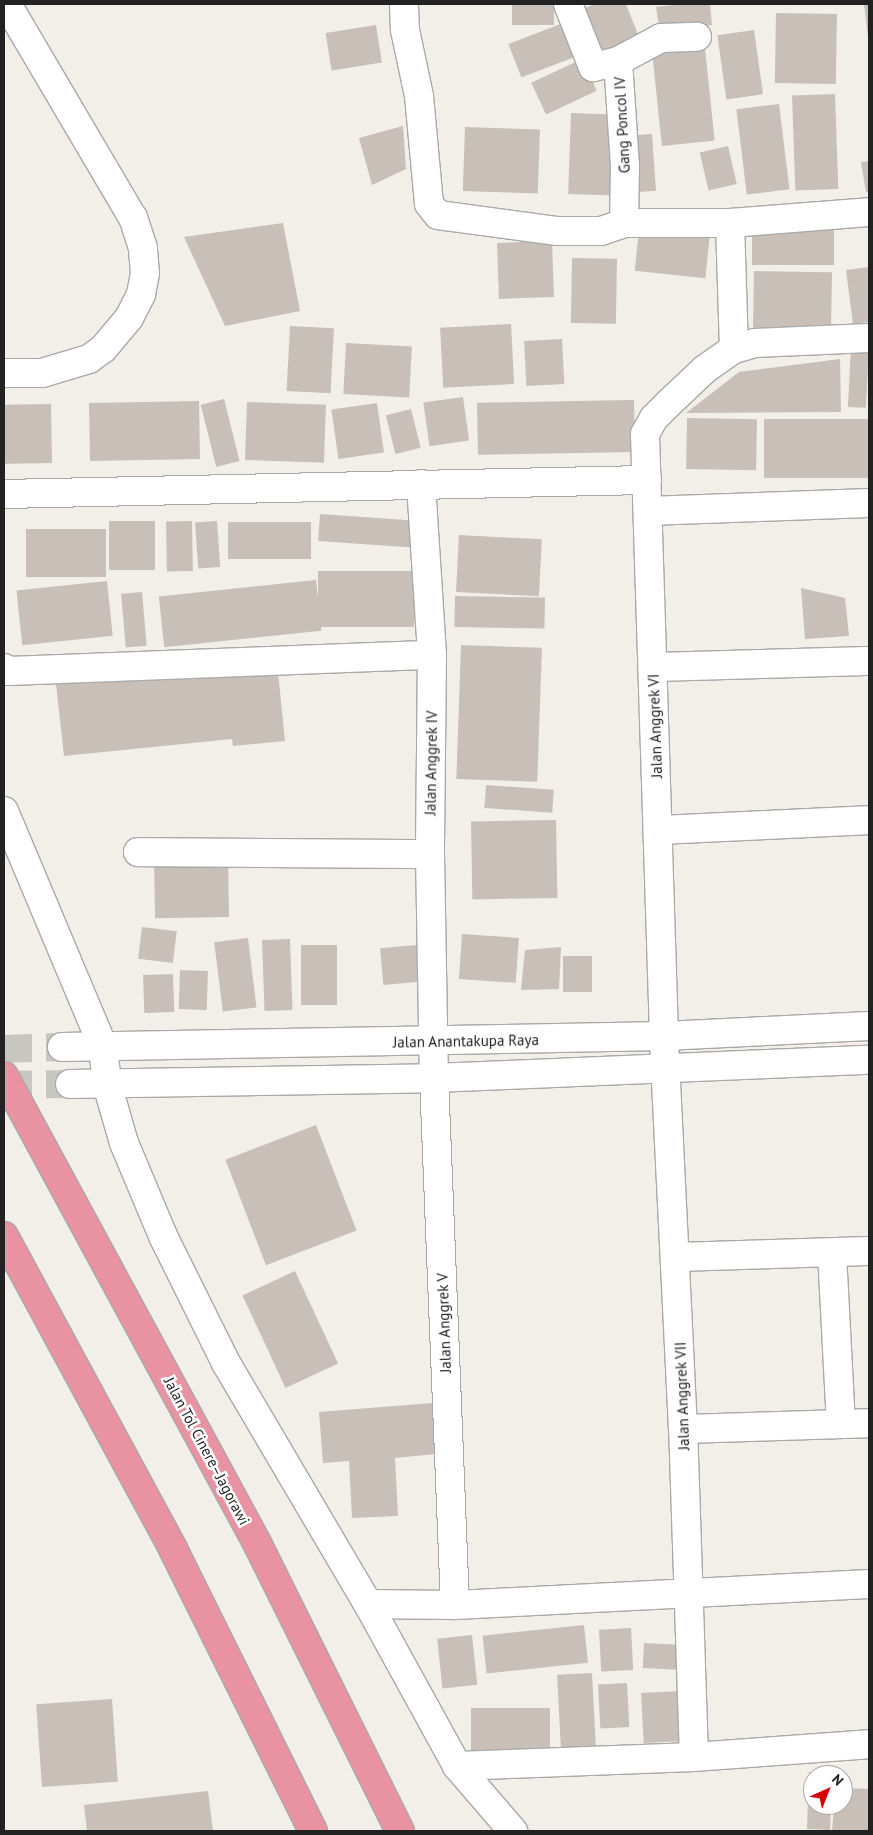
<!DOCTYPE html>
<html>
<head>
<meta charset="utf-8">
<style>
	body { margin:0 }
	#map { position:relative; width:873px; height:1835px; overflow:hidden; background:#f2efe9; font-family:"PT Sans",sans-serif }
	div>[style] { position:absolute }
	.building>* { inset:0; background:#c7bfb8; transform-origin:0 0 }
	.street-tunnel>* { height:28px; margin-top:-14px; transform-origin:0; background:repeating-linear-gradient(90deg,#c8c6c1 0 28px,transparent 0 42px) }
	.roads { filter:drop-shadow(1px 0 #a9a9a9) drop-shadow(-1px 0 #a9a9a9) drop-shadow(0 1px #a9a9a9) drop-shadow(0 -1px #a9a9a9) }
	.street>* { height:28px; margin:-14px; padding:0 14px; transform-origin:14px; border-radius:14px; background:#fff }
	.highway>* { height:28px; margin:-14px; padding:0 14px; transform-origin:14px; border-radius:14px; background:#e892a2 }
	span { translate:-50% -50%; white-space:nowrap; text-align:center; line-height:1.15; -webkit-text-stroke:5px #fff; paint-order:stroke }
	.street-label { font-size:15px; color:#222 }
	.frame { position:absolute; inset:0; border:5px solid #222; pointer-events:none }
	.north { position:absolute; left:803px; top:1765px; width:50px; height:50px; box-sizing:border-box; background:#fff; border:1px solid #a7a7a7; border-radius:50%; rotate:44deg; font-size:14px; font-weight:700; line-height:20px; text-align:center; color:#222 }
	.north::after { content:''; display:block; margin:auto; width:18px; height:22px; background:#d40000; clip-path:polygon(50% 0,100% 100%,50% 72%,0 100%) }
</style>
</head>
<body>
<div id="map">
	<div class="building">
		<i style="left:512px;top:4px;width:42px;height:21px"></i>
		<i style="clip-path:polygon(595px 4px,626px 4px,639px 37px,602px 52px,585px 8px)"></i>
		<i style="clip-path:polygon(682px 4px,710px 4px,712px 25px,660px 32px,656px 7px)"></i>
		<i style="clip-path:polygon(864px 4px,869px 4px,869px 36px,868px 37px)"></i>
		<i style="left:776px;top:13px;width:61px;height:70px;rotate:1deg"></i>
		<i style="left:571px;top:20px;width:36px;height:67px;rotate:69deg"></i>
		<i style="left:376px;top:25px;width:38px;height:51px;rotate:81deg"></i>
		<i style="left:754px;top:30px;width:65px;height:37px;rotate:82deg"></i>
		<i style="left:704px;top:39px;width:102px;height:53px;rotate:84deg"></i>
		<i style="left:582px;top:59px;width:35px;height:56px;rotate:65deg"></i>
		<i style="left:835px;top:94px;width:95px;height:43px;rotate:88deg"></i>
		<i style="left:779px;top:104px;width:86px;height:43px;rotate:83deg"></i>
		<i style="left:571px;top:113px;width:46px;height:81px;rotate:2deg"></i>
		<i style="clip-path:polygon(403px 126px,406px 169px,372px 185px,359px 138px)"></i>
		<i style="left:465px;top:127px;width:75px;height:64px;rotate:2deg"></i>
		<i style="left:652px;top:134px;width:57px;height:25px;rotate:86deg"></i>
		<i style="left:728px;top:146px;width:39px;height:29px;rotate:77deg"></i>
		<i style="clip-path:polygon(869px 161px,869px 192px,866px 192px,861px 162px)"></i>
		<i style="clip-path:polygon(283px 223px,300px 311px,225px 326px,184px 237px)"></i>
		<i style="left:752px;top:227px;width:82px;height:38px"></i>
		<i style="left:639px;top:230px;width:71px;height:41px;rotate:6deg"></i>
		<i style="left:552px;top:241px;width:56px;height:55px;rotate:88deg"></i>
		<i style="left:572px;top:258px;width:45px;height:65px;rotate:1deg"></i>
		<i style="clip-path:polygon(869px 267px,869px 322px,853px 324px,846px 270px)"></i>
		<i style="left:754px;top:271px;width:78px;height:61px;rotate:1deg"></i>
		<i style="left:511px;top:324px;width:60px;height:71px;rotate:87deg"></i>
		<i style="left:290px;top:326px;width:44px;height:65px;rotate:3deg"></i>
		<i style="left:562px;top:339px;width:45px;height:38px;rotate:87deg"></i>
		<i style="left:346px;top:343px;width:66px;height:51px;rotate:3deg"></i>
		<i style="left:851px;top:347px;width:18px;height:60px;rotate:3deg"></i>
		<i style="clip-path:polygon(840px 359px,841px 412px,686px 413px,739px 372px)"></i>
		<i style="left:463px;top:397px;width:44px;height:40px;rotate:82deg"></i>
		<i style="left:224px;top:399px;width:64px;height:24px;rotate:76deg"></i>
		<i style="left:634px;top:400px;width:52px;height:157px;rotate:89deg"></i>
		<i style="left:199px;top:401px;width:58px;height:110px;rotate:89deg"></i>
		<i style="left:247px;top:402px;width:79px;height:58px;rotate:2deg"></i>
		<i style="left:377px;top:403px;width:50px;height:46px;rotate:82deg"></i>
		<i style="left:51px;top:404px;width:59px;height:47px;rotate:89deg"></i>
		<i style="left:411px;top:409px;width:40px;height:26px;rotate:76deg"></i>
		<i style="left:687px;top:418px;width:70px;height:51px;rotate:1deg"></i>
		<i style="left:764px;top:419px;width:105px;height:59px"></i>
		<i style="left:320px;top:514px;width:94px;height:27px;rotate:4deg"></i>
		<i style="left:109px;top:521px;width:46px;height:49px"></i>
		<i style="left:192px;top:521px;width:50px;height:26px;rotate:89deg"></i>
		<i style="left:217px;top:521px;width:46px;height:22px;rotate:86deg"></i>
		<i style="left:228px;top:522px;width:83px;height:37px"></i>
		<i style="left:26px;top:529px;width:80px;height:48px"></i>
		<i style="left:459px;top:535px;width:83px;height:57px;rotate:3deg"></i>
		<i style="left:414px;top:571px;width:56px;height:96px;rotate:90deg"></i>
		<i style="left:316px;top:580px;width:51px;height:158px;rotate:84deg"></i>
		<i style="left:107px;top:581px;width:55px;height:91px;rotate:84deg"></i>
		<i style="clip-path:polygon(801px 588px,845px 598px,849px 636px,805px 639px)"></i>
		<i style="left:142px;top:592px;width:54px;height:21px;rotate:85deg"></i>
		<i style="left:455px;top:596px;width:90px;height:31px;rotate:1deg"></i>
		<i style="left:461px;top:645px;width:81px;height:134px;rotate:2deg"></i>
		<i style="clip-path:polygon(277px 662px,285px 741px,233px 746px,232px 739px,64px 756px,56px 684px)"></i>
		<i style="left:486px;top:785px;width:68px;height:23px;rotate:4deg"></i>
		<i style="left:556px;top:820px;width:78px;height:85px;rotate:89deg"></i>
		<i style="left:228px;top:856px;width:61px;height:74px;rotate:89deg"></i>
		<i style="left:142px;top:927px;width:35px;height:32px;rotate:7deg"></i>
		<i style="left:462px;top:934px;width:57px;height:45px;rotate:4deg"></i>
		<i style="left:248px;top:938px;width:70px;height:34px;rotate:83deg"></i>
		<i style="left:290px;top:939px;width:71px;height:28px;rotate:88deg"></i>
		<i style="left:301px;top:945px;width:36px;height:60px"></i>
		<i style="left:416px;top:945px;width:37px;height:36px;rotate:85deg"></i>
		<i style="clip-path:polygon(561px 947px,559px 989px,521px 990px,525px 950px)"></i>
		<i style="left:563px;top:956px;width:29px;height:36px"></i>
		<i style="left:180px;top:970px;width:28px;height:39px;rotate:2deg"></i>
		<i style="left:173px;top:974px;width:38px;height:30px;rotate:88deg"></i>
		<i style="left:316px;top:1125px;width:113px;height:97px;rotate:69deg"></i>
		<i style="left:295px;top:1271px;width:102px;height:58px;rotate:65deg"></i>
		<i style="clip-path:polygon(432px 1403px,436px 1454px,395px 1458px,398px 1516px,352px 1518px,349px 1461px,323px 1463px,319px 1412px)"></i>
		<i style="left:584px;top:1625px;width:38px;height:102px;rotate:84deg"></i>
		<i style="left:631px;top:1628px;width:42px;height:32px;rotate:87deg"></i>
		<i style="left:472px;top:1635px;width:50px;height:35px;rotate:84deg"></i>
		<i style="left:644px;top:1643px;width:35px;height:25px;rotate:3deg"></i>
		<i style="left:592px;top:1673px;width:75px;height:35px;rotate:87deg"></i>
		<i style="left:627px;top:1683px;width:44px;height:29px;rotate:87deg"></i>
		<i style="left:681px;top:1691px;width:50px;height:40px;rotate:87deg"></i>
		<i style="left:112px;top:1699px;width:83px;height:76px;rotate:86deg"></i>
		<i style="left:471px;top:1708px;width:79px;height:44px"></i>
		<i style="clip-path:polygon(809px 1772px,830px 1773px,813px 1775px,813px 1805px,831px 1805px,830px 1830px,807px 1829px)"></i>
		<i style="clip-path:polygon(843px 1788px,869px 1789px,869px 1831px,832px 1831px,834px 1805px,843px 1805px)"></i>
		<i style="clip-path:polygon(208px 1791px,213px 1831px,87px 1831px,84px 1805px)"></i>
	</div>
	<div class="street-tunnel">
		<i style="left:4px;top:1049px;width:58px;rotate:-2deg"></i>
		<i style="left:4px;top:1085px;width:66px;rotate:-0.9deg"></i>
	</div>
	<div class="roads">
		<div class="street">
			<i style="left:404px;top:4px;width:26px;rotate:88deg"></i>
			<i style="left:405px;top:30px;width:67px;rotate:78deg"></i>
			<i style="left:419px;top:96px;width:108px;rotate:84.7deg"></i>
			<i style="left:429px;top:204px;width:14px;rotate:51deg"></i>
			<i style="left:438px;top:215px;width:121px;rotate:7.6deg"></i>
			<i style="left:558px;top:231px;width:43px"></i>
			<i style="left:601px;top:231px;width:24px;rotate:-19deg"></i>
			<i style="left:624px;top:223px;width:106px"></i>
			<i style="left:730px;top:223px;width:139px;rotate:-4.5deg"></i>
			<i style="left:568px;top:4px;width:68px;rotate:68.4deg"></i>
			<i style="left:593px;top:67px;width:26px;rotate:-13deg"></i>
			<i style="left:618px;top:61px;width:105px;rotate:86.2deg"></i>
			<i style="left:625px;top:166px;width:57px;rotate:91deg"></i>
			<i style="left:618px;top:61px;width:49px;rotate:-28.1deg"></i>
			<i style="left:661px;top:38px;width:36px;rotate:-2deg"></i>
			<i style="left:730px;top:223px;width:126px;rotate:88.2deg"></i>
			<i style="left:4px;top:373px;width:38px"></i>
			<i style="left:42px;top:373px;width:49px;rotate:-16.6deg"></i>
			<i style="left:89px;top:359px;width:17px;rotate:-36deg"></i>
			<i style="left:103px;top:349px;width:40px;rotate:-50deg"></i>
			<i style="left:129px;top:318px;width:27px;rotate:-63deg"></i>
			<i style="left:141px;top:294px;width:21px;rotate:-79deg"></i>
			<i style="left:145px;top:273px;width:25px;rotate:-95deg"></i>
			<i style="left:143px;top:248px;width:32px;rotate:-108deg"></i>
			<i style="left:133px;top:218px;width:248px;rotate:-120.5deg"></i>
			<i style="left:421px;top:484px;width:171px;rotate:86.3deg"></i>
			<i style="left:432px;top:655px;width:199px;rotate:90.6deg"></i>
			<i style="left:430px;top:854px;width:224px;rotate:89deg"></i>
			<i style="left:434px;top:1078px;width:527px;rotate:87.72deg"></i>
			<i style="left:4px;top:494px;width:643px;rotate:-1.25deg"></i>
			<i style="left:648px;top:511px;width:221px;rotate:-2.1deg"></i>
			<i style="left:653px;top:667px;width:216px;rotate:-1.6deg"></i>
			<i style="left:4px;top:668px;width:6px;rotate:31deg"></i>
			<i style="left:9px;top:671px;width:423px;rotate:-2.2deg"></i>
			<i style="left:4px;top:811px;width:255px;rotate:67.2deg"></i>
			<i style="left:103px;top:1046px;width:38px;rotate:84deg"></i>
			<i style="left:107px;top:1084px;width:61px;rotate:73.9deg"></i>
			<i style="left:124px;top:1143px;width:103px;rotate:67.2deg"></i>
			<i style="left:164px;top:1238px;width:140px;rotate:63.6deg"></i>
			<i style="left:226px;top:1363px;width:280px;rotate:59.5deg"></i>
			<i style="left:368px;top:1604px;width:185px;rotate:61.2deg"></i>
			<i style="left:457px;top:1766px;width:86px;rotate:49.3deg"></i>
			<i style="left:658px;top:830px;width:211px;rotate:-2.7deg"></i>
			<i style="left:138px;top:852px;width:292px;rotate:0.4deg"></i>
			<i style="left:62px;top:1047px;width:602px;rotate:-1.05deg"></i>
			<i style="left:664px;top:1036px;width:205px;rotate:-2.8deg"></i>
			<i style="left:70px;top:1084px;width:364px;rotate:-0.9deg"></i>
			<i style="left:434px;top:1078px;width:435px;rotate:-2.4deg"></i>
			<i style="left:832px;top:1253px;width:171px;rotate:87deg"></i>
			<i style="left:676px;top:1257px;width:193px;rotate:-1.8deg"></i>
			<i style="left:683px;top:1429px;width:186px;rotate:-1.8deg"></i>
			<i style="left:368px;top:1604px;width:87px;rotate:0.7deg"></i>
			<i style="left:455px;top:1605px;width:415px;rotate:-2.9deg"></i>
			<i style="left:694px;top:1757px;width:328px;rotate:-91.9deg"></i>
			<i style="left:683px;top:1429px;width:393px;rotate:-92.8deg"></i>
			<i style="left:664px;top:1036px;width:602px;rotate:-91.81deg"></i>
			<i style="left:645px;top:434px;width:18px;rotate:-61deg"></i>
			<i style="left:654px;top:418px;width:20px;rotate:-45deg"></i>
			<i style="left:668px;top:404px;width:51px;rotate:-43.4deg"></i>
			<i style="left:705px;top:369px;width:35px;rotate:-35deg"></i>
			<i style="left:734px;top:349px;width:22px;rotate:-16deg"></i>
			<i style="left:755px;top:343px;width:114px;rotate:-2.5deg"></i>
			<i style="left:457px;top:1766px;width:237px;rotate:-2.2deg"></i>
			<i style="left:694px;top:1757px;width:175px;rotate:-4.2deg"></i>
		</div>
		<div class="highway">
			<i style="left:4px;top:1076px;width:529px;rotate:61.55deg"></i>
			<i style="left:256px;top:1541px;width:324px;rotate:63.6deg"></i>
			<i style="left:4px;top:1236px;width:356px;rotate:61.6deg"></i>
			<i style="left:173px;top:1549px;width:315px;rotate:63.6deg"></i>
		</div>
	</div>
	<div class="street-label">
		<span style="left:622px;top:125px;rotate:-93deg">Gang Poncol IV</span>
		<span style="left:655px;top:726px;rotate:-92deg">Jalan Anggrek VI</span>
		<span style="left:431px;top:763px;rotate:-89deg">Jalan Anggrek IV</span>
		<span style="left:466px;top:1041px;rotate:-1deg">Jalan Anantakupa Raya</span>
		<span style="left:444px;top:1323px;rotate:-92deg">Jalan Anggrek V</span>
		<span style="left:682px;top:1396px;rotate:-92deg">Jalan Anggrek VII</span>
		<span style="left:207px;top:1451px;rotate:62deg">Jalan Tol Cinere–Jagorawi</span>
	</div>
	<div class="frame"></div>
	<div class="north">N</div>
</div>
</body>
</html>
